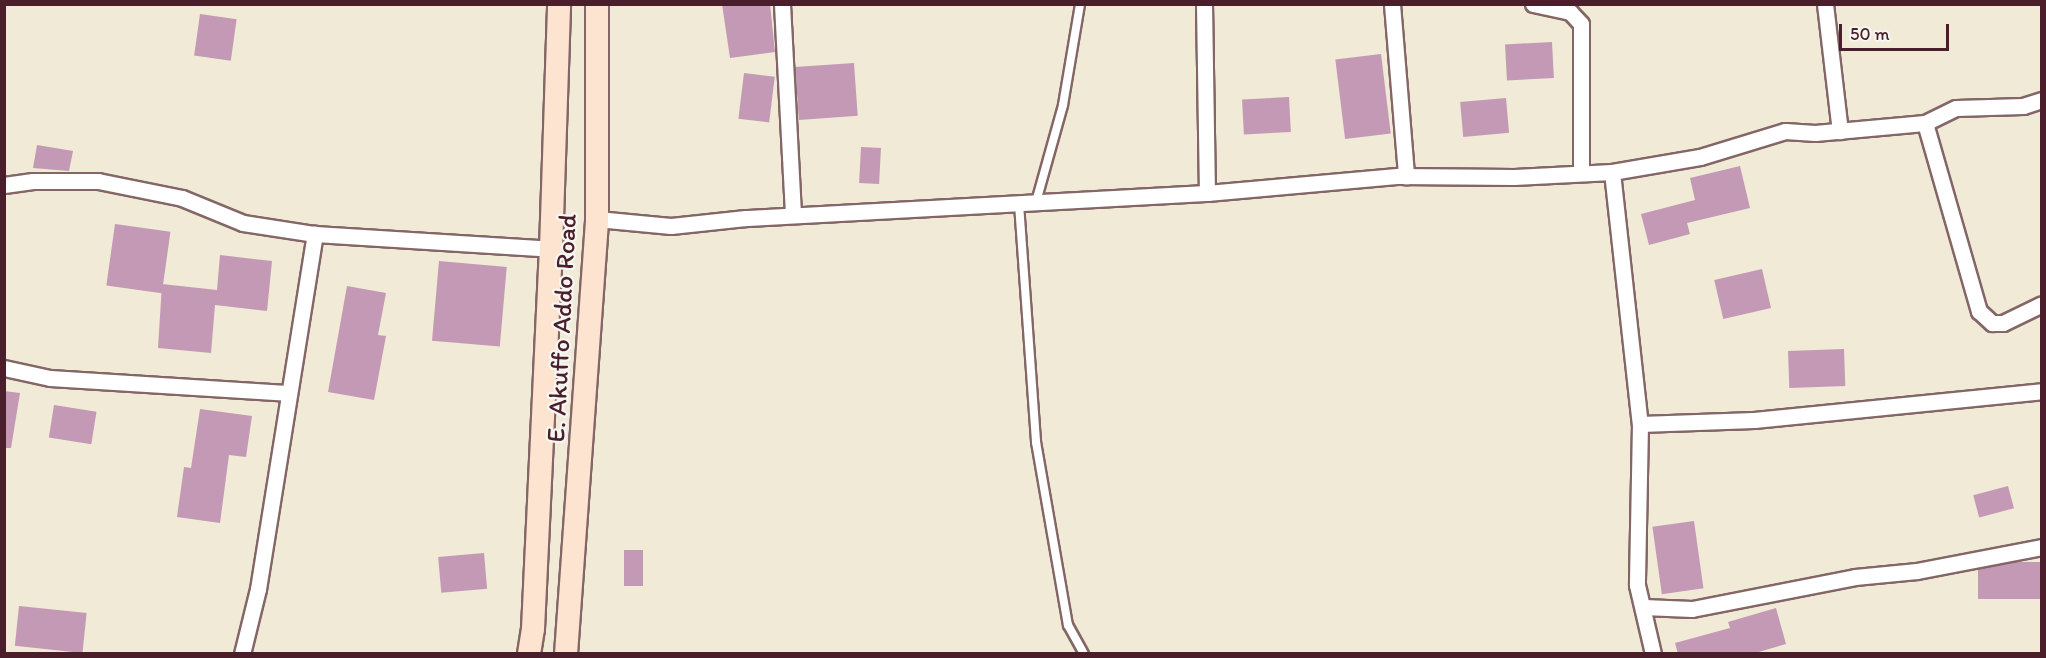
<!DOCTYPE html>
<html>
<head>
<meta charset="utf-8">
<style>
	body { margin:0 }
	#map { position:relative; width:2046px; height:658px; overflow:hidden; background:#f0ead6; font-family:Itim,sans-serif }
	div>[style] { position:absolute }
	.building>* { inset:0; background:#c399b5; transform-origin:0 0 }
	.roads { filter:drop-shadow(2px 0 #846667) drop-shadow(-2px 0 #846667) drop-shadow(0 2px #846667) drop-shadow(0 -2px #846667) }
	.lane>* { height:8px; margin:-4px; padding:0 4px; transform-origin:4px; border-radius:4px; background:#fff }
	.street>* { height:15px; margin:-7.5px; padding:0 7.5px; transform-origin:7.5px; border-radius:7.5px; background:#fff }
	.secondary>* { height:22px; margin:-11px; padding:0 11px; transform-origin:11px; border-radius:11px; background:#fde4d1 }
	span { translate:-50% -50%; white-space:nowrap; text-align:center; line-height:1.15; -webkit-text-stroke:4.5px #f6f6f2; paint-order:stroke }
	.street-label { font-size:26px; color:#4a1f2b }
	.frame { position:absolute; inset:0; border:6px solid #4a1f2b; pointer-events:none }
	.scale { position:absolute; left:1839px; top:24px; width:110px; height:27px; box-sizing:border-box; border:3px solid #4a1f2b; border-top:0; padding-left:8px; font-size:18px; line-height:21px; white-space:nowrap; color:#4a1f2b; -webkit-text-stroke:4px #f6f6f2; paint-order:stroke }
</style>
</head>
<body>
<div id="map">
	<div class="building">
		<i style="clip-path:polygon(722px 4px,770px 4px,775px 52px,730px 58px)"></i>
		<i style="left:200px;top:14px;width:37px;height:42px;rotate:8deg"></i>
		<i style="left:1552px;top:42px;width:36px;height:47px;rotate:87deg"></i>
		<i style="left:1381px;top:54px;width:80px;height:46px;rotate:83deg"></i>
		<i style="left:854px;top:63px;width:53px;height:59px;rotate:86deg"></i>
		<i style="left:744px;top:73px;width:31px;height:46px;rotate:7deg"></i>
		<i style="left:1289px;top:97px;width:35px;height:47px;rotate:87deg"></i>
		<i style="left:1506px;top:98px;width:35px;height:46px;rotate:85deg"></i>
		<i style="clip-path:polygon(37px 145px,73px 151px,69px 171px,33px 168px)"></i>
		<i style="left:861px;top:147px;width:20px;height:36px;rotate:3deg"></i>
		<i style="clip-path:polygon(1740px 166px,1750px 208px,1687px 223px,1690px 234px,1649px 245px,1641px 214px,1695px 200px,1690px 178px)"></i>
		<i style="left:115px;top:224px;width:56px;height:62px;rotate:8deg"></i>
		<i style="clip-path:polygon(220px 255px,272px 261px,267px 311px,215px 305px,211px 353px,158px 348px,162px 284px,217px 290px)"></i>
		<i style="left:439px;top:261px;width:68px;height:80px;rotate:5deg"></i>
		<i style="left:1762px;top:269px;width:40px;height:49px;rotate:77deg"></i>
		<i style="clip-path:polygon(347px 286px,386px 293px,378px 335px,386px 336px,374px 400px,328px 392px)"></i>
		<i style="left:1844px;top:349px;width:37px;height:56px;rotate:88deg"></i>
		<i style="clip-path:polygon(4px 391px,20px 393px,11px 448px,4px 448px)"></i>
		<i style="left:54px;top:405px;width:43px;height:33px;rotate:9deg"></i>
		<i style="clip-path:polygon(200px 409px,252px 416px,246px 457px,229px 455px,220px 523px,177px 517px,184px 467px,191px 468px)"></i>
		<i style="left:2008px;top:486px;width:23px;height:36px;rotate:75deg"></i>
		<i style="left:1694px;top:521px;width:68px;height:42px;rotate:82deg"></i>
		<i style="left:624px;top:550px;width:19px;height:36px"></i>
		<i style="left:484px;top:553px;width:36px;height:46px;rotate:85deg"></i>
		<i style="left:2042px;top:562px;width:37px;height:64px;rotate:90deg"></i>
		<i style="left:19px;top:606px;width:68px;height:40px;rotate:6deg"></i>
		<i style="clip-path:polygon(1776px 608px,1786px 644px,1752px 654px,1678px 654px,1675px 643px,1730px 628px,1728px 622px)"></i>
	</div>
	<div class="roads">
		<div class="lane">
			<i style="left:1036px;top:202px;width:101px;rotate:-74.4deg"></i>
			<i style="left:1063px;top:105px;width:102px;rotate:-80.4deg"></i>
			<i style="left:1019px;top:204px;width:239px;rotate:85.9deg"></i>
			<i style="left:1036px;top:442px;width:186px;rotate:80.1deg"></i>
			<i style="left:1068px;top:625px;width:33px;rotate:61deg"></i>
		</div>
		<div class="street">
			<i style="left:782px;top:4px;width:211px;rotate:87deg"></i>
			<i style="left:1204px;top:4px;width:189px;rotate:89.1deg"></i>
			<i style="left:1392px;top:4px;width:173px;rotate:85.3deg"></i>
			<i style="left:1533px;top:4px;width:38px;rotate:12deg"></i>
			<i style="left:1570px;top:12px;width:16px;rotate:47deg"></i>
			<i style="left:1581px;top:24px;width:149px;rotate:90deg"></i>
			<i style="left:1825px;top:4px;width:128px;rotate:83.3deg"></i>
			<i style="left:1925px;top:123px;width:196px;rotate:74deg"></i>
			<i style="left:1979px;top:311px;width:18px;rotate:43deg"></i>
			<i style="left:1992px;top:323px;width:11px"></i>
			<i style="left:2003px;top:323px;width:43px;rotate:-26deg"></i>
			<i style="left:1612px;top:172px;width:254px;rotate:83.7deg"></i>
			<i style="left:1640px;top:424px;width:161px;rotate:91.1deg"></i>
			<i style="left:1637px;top:585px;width:71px;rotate:76.9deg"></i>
			<i style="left:4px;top:185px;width:29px;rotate:-8deg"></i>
			<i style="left:33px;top:181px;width:65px"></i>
			<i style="left:98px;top:181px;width:86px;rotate:11.4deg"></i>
			<i style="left:182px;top:198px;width:66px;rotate:22.3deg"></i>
			<i style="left:243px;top:223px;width:73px;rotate:8.7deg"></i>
			<i style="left:315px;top:234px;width:236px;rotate:3.6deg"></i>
			<i style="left:597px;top:219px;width:74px;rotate:5.4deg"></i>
			<i style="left:671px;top:226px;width:75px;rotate:-6.1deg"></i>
			<i style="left:746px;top:218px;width:462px;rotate:-3.1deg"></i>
			<i style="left:1207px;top:193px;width:193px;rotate:-5.1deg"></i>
			<i style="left:1399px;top:176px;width:115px;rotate:0.5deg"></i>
			<i style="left:1514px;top:177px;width:98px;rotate:-2.9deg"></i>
			<i style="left:1612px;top:172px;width:89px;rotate:-9.7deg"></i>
			<i style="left:1700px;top:157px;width:89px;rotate:-17deg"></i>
			<i style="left:1785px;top:131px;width:30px;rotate:4deg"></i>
			<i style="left:1815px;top:133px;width:110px;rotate:-5.2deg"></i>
			<i style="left:1925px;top:123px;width:34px;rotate:-26deg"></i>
			<i style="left:1956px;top:108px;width:67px;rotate:-1.7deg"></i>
			<i style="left:2023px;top:106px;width:20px;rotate:-18deg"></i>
			<i style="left:4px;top:368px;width:47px;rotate:12.3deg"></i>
			<i style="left:50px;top:378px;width:237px;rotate:3.6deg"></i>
			<i style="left:1640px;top:424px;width:114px;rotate:-2deg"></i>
			<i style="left:1754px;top:420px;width:289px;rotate:-5.7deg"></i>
			<i style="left:1643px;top:607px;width:49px;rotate:2.3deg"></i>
			<i style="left:1692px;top:609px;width:166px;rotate:-11.1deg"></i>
			<i style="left:1855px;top:577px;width:62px;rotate:-5.5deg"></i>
			<i style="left:1917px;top:571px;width:127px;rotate:-10.9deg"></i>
			<i style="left:242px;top:654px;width:67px;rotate:-76.2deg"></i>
			<i style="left:258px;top:589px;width:360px;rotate:-80.9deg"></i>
		</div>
		<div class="secondary">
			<i style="left:529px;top:654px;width:25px;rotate:-81deg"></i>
			<i style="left:533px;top:629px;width:380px;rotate:-87.3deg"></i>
			<i style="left:551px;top:249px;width:245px;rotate:-88.1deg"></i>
			<i style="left:566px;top:654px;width:436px;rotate:-85.9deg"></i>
			<i style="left:597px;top:219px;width:215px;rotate:-90deg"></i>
		</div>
	</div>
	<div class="street-label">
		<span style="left:562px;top:328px;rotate:-87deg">E. Akuffo Addo Road</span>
	</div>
	<div class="frame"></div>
	<div class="scale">50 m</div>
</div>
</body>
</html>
